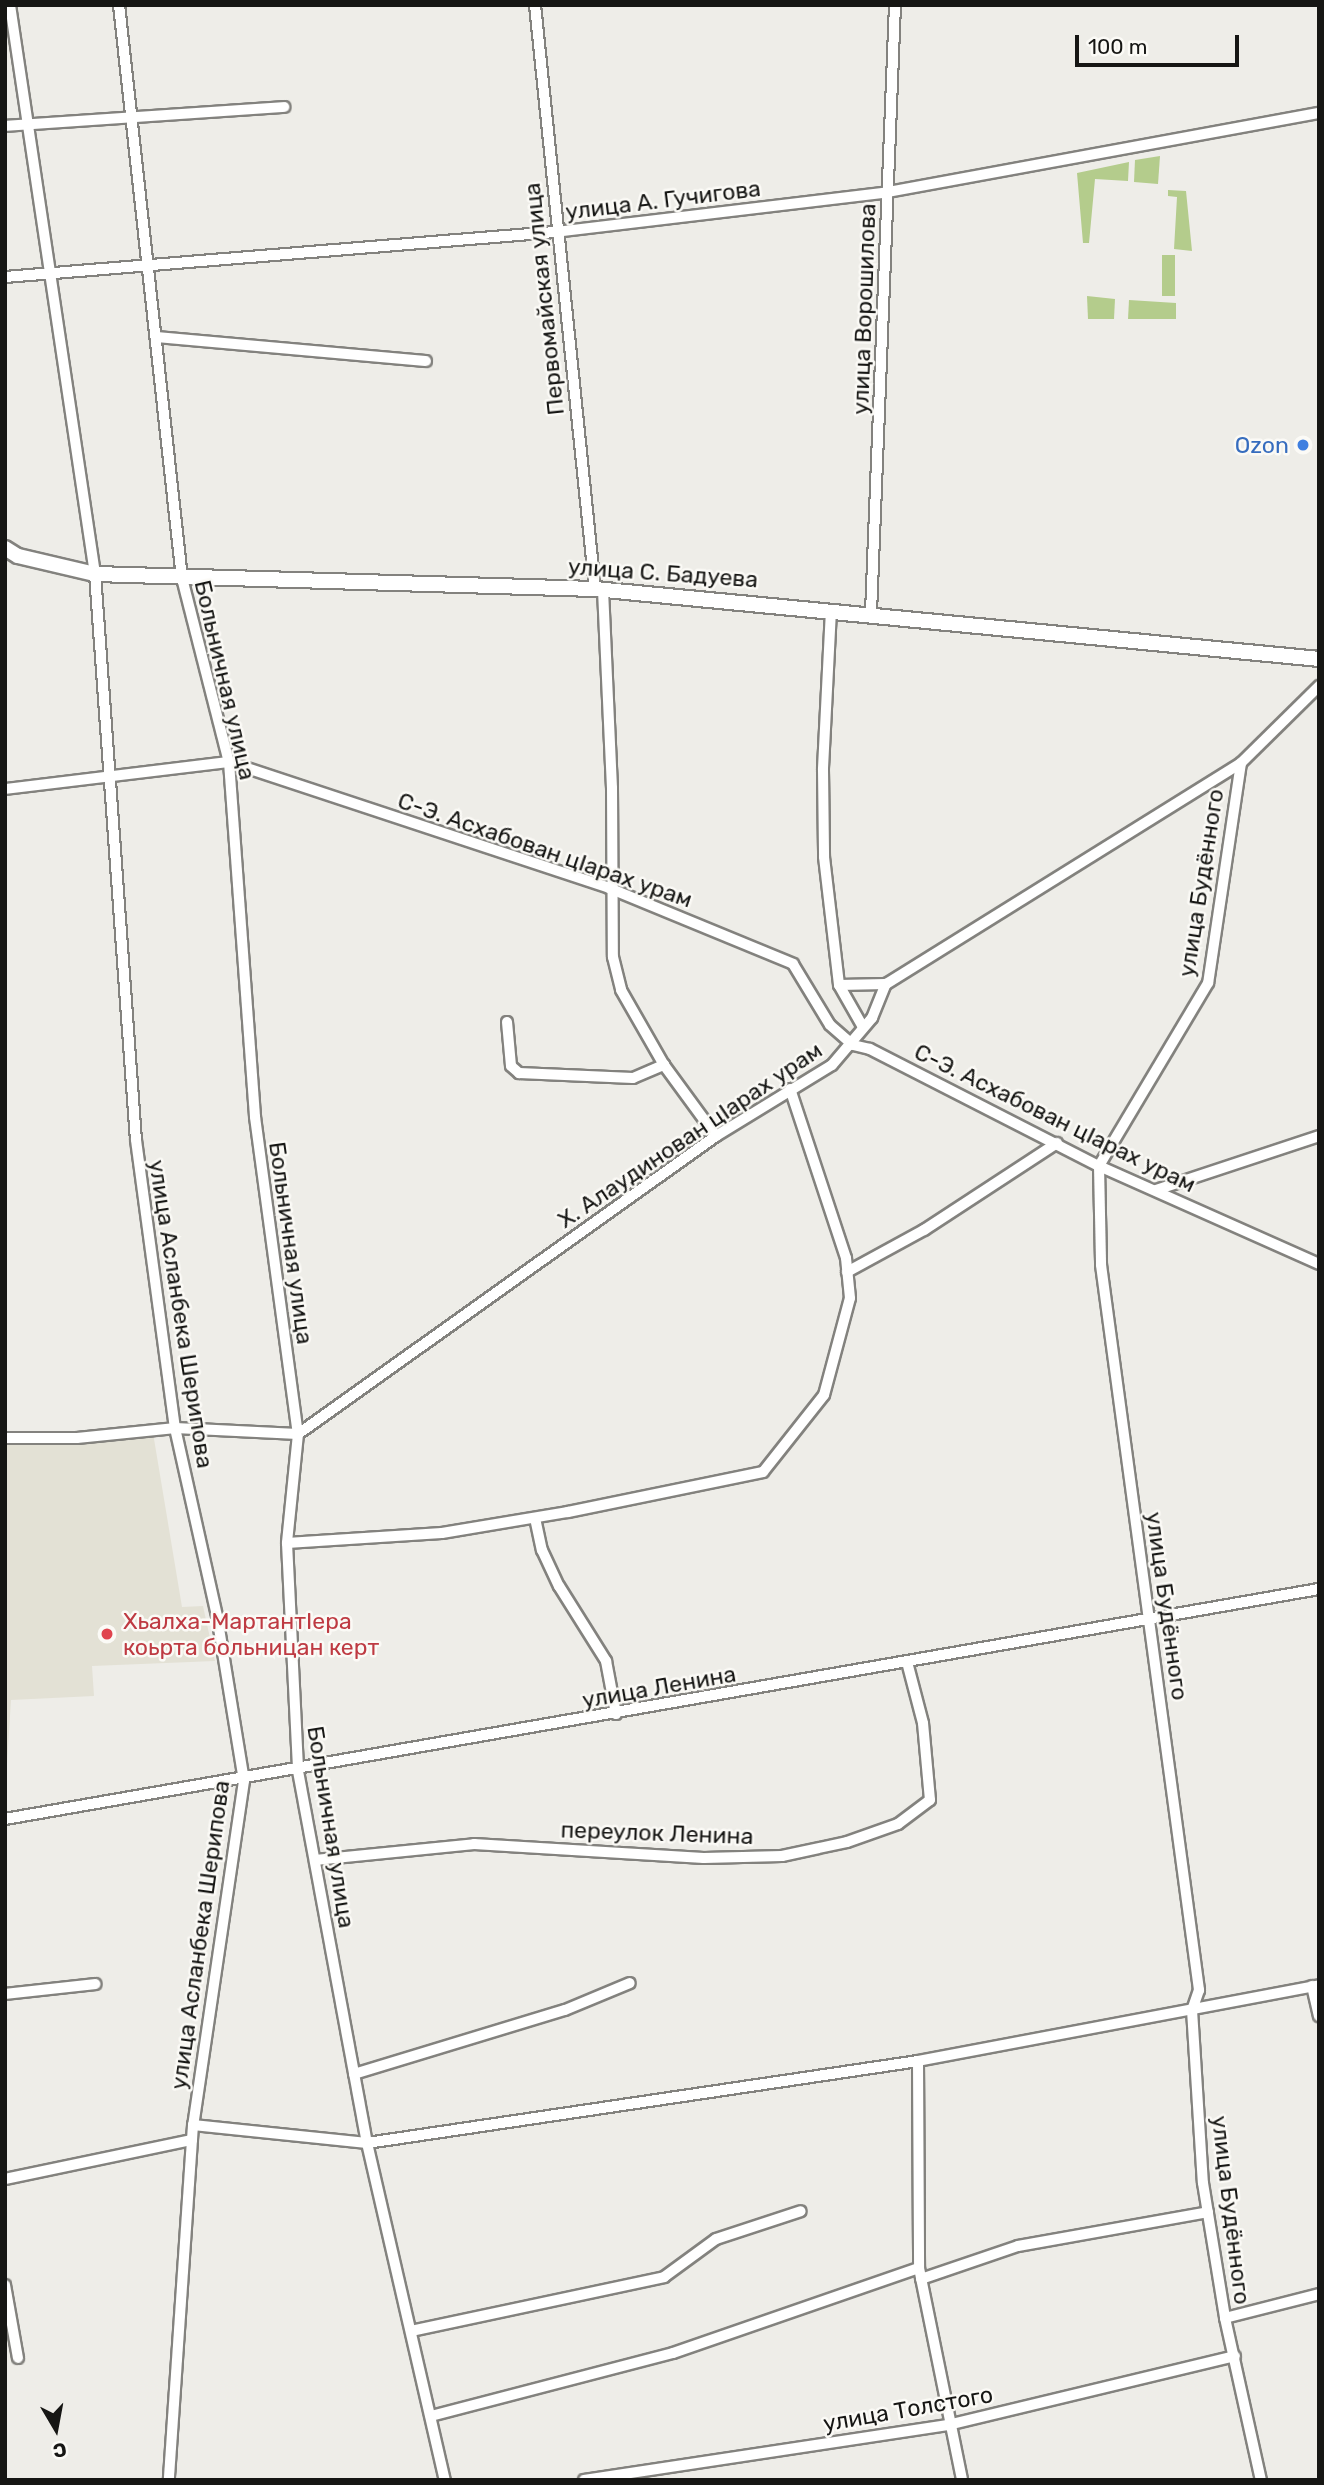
<!DOCTYPE html>
<meta charset="utf-8">
<style>
body{margin:0}
#map{position:relative;width:1324px;height:2485px;overflow:hidden;background:#eeede8;font-family:Rubik,sans-serif}
div>[style]{position:absolute}
.built>*{inset:0;background:#e3e1d5}
.green>*{inset:0;background:#b4cc8c;transform-origin:0 0}
.roads{filter:drop-shadow(2px 0 #83827e) drop-shadow(-2px 0 #83827e) drop-shadow(0 2px #83827e) drop-shadow(0 -2px #83827e)}
.street>*{height:10px;margin:-5px;padding:0 5px;transform-origin:5px;border-radius:5px;background:#fff}
.secondary>*{height:14px;margin:-7px;padding:0 7px;transform-origin:7px;border-radius:7px;background:#fff}
.dots>*{width:19px;height:19px;translate:-50% -50%;box-sizing:border-box;border:4px solid #fbfaf6;border-radius:50%}
span{translate:-50% -50%;white-space:nowrap;text-align:center;line-height:1.15;-webkit-text-stroke:5px #fbfaf6;paint-order:stroke}
.street-label{font-size:23px;color:#161614}
.shop-label{font-size:23px;color:#366cbe}
.right{translate:-100% -50%;text-align:right}
.health-label{font-size:23px;color:#be3a42}
.left{translate:0 -50%;text-align:left}
.frame{position:absolute;inset:0;border:7px solid #161614;pointer-events:none}
.north{position:absolute;left:21px;top:2394px;width:70px;height:70px;-webkit-text-stroke:5px #fbfaf6;paint-order:stroke;rotate:170deg;font-size:19px;font-weight:700;line-height:28px;text-align:center;color:#161614}
.north::after{content:'';display:block;margin:auto;width:24px;height:32px;background:#161614;clip-path:polygon(50% 0,100% 100%,50% 72%,0 100%)}
.scale{position:absolute;left:1075px;top:35px;width:164px;height:32px;box-sizing:border-box;border:4px solid #161614;border-top:0;padding-left:9px;font-size:21px;line-height:24px;white-space:nowrap;color:#161614;-webkit-text-stroke:5px #fbfaf6;paint-order:stroke}
</style>
<div id="map">
<div class="built">
<div style="clip-path:polygon(153px 1433px,182px 1607px,203px 1606px,215px 1661px,92px 1666px,94px 1696px,11px 1700px,5px 1796px,5px 1440px)"></div>
</div>
<div class="green">
<div style="clip-path:polygon(1160px 156px,1158px 184px,1134px 182px,1135px 160px)"></div>
<div style="clip-path:polygon(1129px 162px,1128px 181px,1095px 179px,1089px 243px,1083px 243px,1077px 173px)"></div>
<div style="clip-path:polygon(1168px 190px,1186px 191px,1192px 251px,1174px 249px,1177px 197px,1168px 196px)"></div>
<div style="left:1162px;top:255px;width:13px;height:41px"></div>
<div style="clip-path:polygon(1087px 296px,1115px 299px,1114px 319px,1088px 319px)"></div>
<div style="clip-path:polygon(1129px 300px,1176px 303px,1176px 319px,1128px 319px)"></div>
</div>
<div class="roads">
<div class="street">
<div style="left:10px;top:5px;width:575px;rotate:81.5deg"></div>
<div style="left:95px;top:574px;width:567px;rotate:85.86deg"></div>
<div style="left:136px;top:1140px;width:291px;rotate:82.3deg"></div>
<div style="left:175px;top:1428px;width:193px;rotate:77.4deg"></div>
<div style="left:217px;top:1616px;width:167px;rotate:80.7deg"></div>
<div style="left:244px;top:1781px;width:348px;rotate:98.4deg"></div>
<div style="left:193px;top:2125px;width:356px;rotate:93.9deg"></div>
<div style="left:119px;top:5px;width:576px;rotate:83.73deg"></div>
<div style="left:182px;top:578px;width:190px;rotate:75.7deg"></div>
<div style="left:229px;top:762px;width:356px;rotate:85.8deg"></div>
<div style="left:255px;top:1117px;width:320px;rotate:82.3deg"></div>
<div style="left:298px;top:1434px;width:110px;rotate:95.8deg"></div>
<div style="left:287px;top:1543px;width:228px;rotate:87.2deg"></div>
<div style="left:298px;top:1771px;width:378px;rotate:79.5deg"></div>
<div style="left:367px;top:2143px;width:346px;rotate:77deg"></div>
<div style="left:535px;top:5px;width:587px;rotate:84.13deg"></div>
<div style="left:5px;top:126px;width:280px;rotate:-3.9deg"></div>
<div style="left:5px;top:277px;width:552px;rotate:-4.68deg"></div>
<div style="left:555px;top:232px;width:335px;rotate:-6.8deg"></div>
<div style="left:888px;top:192px;width:438px;rotate:-10.4deg"></div>
<div style="left:156px;top:337px;width:271px;rotate:5.1deg"></div>
<div style="left:603px;top:590px;width:198px;rotate:87.4deg"></div>
<div style="left:612px;top:788px;width:169px;rotate:89.7deg"></div>
<div style="left:613px;top:957px;width:34px;rotate:76deg"></div>
<div style="left:621px;top:990px;width:86px;rotate:60.2deg"></div>
<div style="left:664px;top:1065px;width:88px;rotate:53.8deg"></div>
<div style="left:831px;top:610px;width:160px;rotate:92.9deg"></div>
<div style="left:823px;top:770px;width:87px;rotate:89.3deg"></div>
<div style="left:824px;top:857px;width:129px;rotate:83.3deg"></div>
<div style="left:839px;top:985px;width:48px;rotate:60.3deg"></div>
<div style="left:871px;top:613px;width:608px;rotate:-87.74deg"></div>
<div style="left:1241px;top:763px;width:222px;rotate:98.5deg"></div>
<div style="left:1208px;top:983px;width:213px;rotate:120.8deg"></div>
<div style="left:1099px;top:1166px;width:99px;rotate:88.8deg"></div>
<div style="left:1101px;top:1265px;width:732px;rotate:82.3deg"></div>
<div style="left:1199px;top:1990px;width:21px;rotate:109deg"></div>
<div style="left:1192px;top:2010px;width:173px;rotate:86.4deg"></div>
<div style="left:1203px;top:2183px;width:137px;rotate:80.7deg"></div>
<div style="left:1225px;top:2318px;width:166px;rotate:77.5deg"></div>
<div style="left:5px;top:789px;width:226px;rotate:-6.9deg"></div>
<div style="left:229px;top:762px;width:400px;rotate:18.3deg"></div>
<div style="left:609px;top:888px;width:199px;rotate:22.4deg"></div>
<div style="left:793px;top:964px;width:71px;rotate:58.8deg"></div>
<div style="left:830px;top:1025px;width:30px;rotate:41deg"></div>
<div style="left:853px;top:1045px;width:17px;rotate:13deg"></div>
<div style="left:870px;top:1049px;width:257px;rotate:27.1deg"></div>
<div style="left:1099px;top:1166px;width:241px;rotate:24deg"></div>
<div style="left:839px;top:985px;width:47px;rotate:-1.2deg"></div>
<div style="left:507px;top:1022px;width:44px;rotate:84.8deg"></div>
<div style="left:511px;top:1066px;width:11px;rotate:41deg"></div>
<div style="left:519px;top:1073px;width:114px;rotate:2.5deg"></div>
<div style="left:633px;top:1078px;width:34px;rotate:-23deg"></div>
<div style="left:1156px;top:1190px;width:172px;rotate:-18.3deg"></div>
<div style="left:847px;top:1272px;width:88px;rotate:-28.6deg"></div>
<div style="left:924px;top:1230px;width:159px;rotate:-33.2deg"></div>
<div style="left:5px;top:1438px;width:72px"></div>
<div style="left:77px;top:1438px;width:99px;rotate:-5.8deg"></div>
<div style="left:175px;top:1428px;width:123px;rotate:2.8deg"></div>
<div style="left:298px;top:1434px;width:513px;rotate:-35.49deg"></div>
<div style="left:716px;top:1136px;width:136px;rotate:-31.5deg"></div>
<div style="left:832px;top:1065px;width:62px;rotate:-49.6deg"></div>
<div style="left:872px;top:1018px;width:37px;rotate:-68deg"></div>
<div style="left:886px;top:984px;width:418px;rotate:-31.9deg"></div>
<div style="left:1241px;top:763px;width:110px;rotate:-44.6deg"></div>
<div style="left:535px;top:1518px;width:33px;rotate:78deg"></div>
<div style="left:542px;top:1550px;width:40px;rotate:65deg"></div>
<div style="left:559px;top:1586px;width:89px;rotate:57.9deg"></div>
<div style="left:606px;top:1661px;width:54px;rotate:79.3deg"></div>
<div style="left:287px;top:1543px;width:155px;rotate:-3.7deg"></div>
<div style="left:442px;top:1533px;width:128px;rotate:-9.5deg"></div>
<div style="left:568px;top:1512px;width:199px;rotate:-11.6deg"></div>
<div style="left:763px;top:1472px;width:98px;rotate:-51.6deg"></div>
<div style="left:824px;top:1395px;width:100px;rotate:-75deg"></div>
<div style="left:850px;top:1298px;width:40px;rotate:-95.7deg"></div>
<div style="left:846px;top:1258px;width:178px;rotate:-108.3deg"></div>
<div style="left:5px;top:1819px;width:1334px;rotate:-9.93deg"></div>
<div style="left:315px;top:1860px;width:160px;rotate:-5.7deg"></div>
<div style="left:474px;top:1844px;width:230px;rotate:3.5deg"></div>
<div style="left:704px;top:1858px;width:78px;rotate:-1.5deg"></div>
<div style="left:782px;top:1856px;width:66px;rotate:-12.2deg"></div>
<div style="left:847px;top:1842px;width:54px;rotate:-19.4deg"></div>
<div style="left:898px;top:1824px;width:40px;rotate:-37deg"></div>
<div style="left:930px;top:1800px;width:77px;rotate:-95.2deg"></div>
<div style="left:923px;top:1723px;width:63px;rotate:-104.7deg"></div>
<div style="left:1312px;top:1986px;width:31px;rotate:77deg"></div>
<div style="left:5px;top:1994px;width:91px;rotate:-6.3deg"></div>
<div style="left:918px;top:2061px;width:207px;rotate:89.7deg"></div>
<div style="left:919px;top:2268px;width:216px;rotate:78.5deg"></div>
<div style="left:354px;top:2074px;width:220px;rotate:-16.9deg"></div>
<div style="left:565px;top:2010px;width:70px;rotate:-22.6deg"></div>
<div style="left:193px;top:2125px;width:175px;rotate:5.9deg"></div>
<div style="left:367px;top:2143px;width:557px;rotate:-8.46deg"></div>
<div style="left:918px;top:2061px;width:408px;rotate:-10.7deg"></div>
<div style="left:5px;top:2179px;width:191px;rotate:-11.8deg"></div>
<div style="left:921px;top:2279px;width:102px;rotate:-18.8deg"></div>
<div style="left:1018px;top:2246px;width:193px;rotate:-10.1deg"></div>
<div style="left:5px;top:2285px;width:74px;rotate:79.9deg"></div>
<div style="left:1225px;top:2318px;width:97px;rotate:-14.3deg"></div>
<div style="left:411px;top:2331px;width:259px;rotate:-12deg"></div>
<div style="left:664px;top:2277px;width:64px;rotate:-36.2deg"></div>
<div style="left:716px;top:2239px;width:89px;rotate:-18.2deg"></div>
<div style="left:431px;top:2416px;width:250px;rotate:-14.6deg"></div>
<div style="left:673px;top:2353px;width:260px;rotate:-19.1deg"></div>
<div style="left:584px;top:2480px;width:368px;rotate:-8.6deg"></div>
<div style="left:948px;top:2425px;width:295px;rotate:-13.5deg"></div>
</div>
<div class="secondary">
<div style="left:5px;top:548px;width:15px;rotate:32deg"></div>
<div style="left:18px;top:556px;width:79px;rotate:13.2deg"></div>
<div style="left:95px;top:574px;width:500px;rotate:1.72deg"></div>
<div style="left:595px;top:589px;width:727px;rotate:5.52deg"></div>
</div>
</div>
<div class="dots">
<div style="left:1303px;top:445px;background:#3f7fe0"></div>
<div style="left:107px;top:1634px;background:#e0444e"></div>
</div>
<div class="street-label">
<span style="left:663px;top:200px;rotate:-7deg">улица А. Гучигова</span>
<span style="left:544px;top:299px;rotate:-96deg">Первомайская улица</span>
<span style="left:864px;top:309px;rotate:-88deg">улица Ворошилова</span>
<span style="left:663px;top:573px;rotate:4deg">улица С. Бадуева</span>
<span style="left:225px;top:680px;rotate:77deg">Больничная улица</span>
<span style="left:545px;top:850px;rotate:19deg">С-Э. Асхабован цIарах урам</span>
<span style="left:1201px;top:883px;rotate:-81deg">улица Будённого</span>
<span style="left:1055px;top:1118px;rotate:26deg">С-Э. Асхабован цIарах урам</span>
<span style="left:690px;top:1135px;rotate:-34deg">Х. Алаудинован цIарах урам</span>
<span style="left:291px;top:1243px;rotate:82deg">Больничная улица</span>
<span style="left:181px;top:1314px;rotate:81deg">улица Асланбека Шерипова</span>
<span style="left:1167px;top:1606px;rotate:82deg">улица Будённого</span>
<span style="left:659px;top:1687px;rotate:-10deg">улица Ленина</span>
<span style="left:331px;top:1827px;rotate:81deg">Больничная улица</span>
<span style="left:657px;top:1833px;rotate:2deg">переулок Ленина</span>
<span style="left:200px;top:1935px;rotate:-82deg">улица Асланбека Шерипова</span>
<span style="left:1231px;top:2210px;rotate:83deg">улица Будённого</span>
<span style="left:908px;top:2409px;rotate:-10deg">улица Толстого</span>
</div>
<div class="shop-label">
<span class="right" style="left:1289px;top:445px">Ozon</span>
</div>
<div class="health-label">
<span class="left" style="left:123px;top:1634px">Хьалха-МартантIера<br>коьрта больницан керт</span>
</div>
<div class="frame"></div>
<div class="north">С</div>
<div class="scale">100 m</div>
</div>
